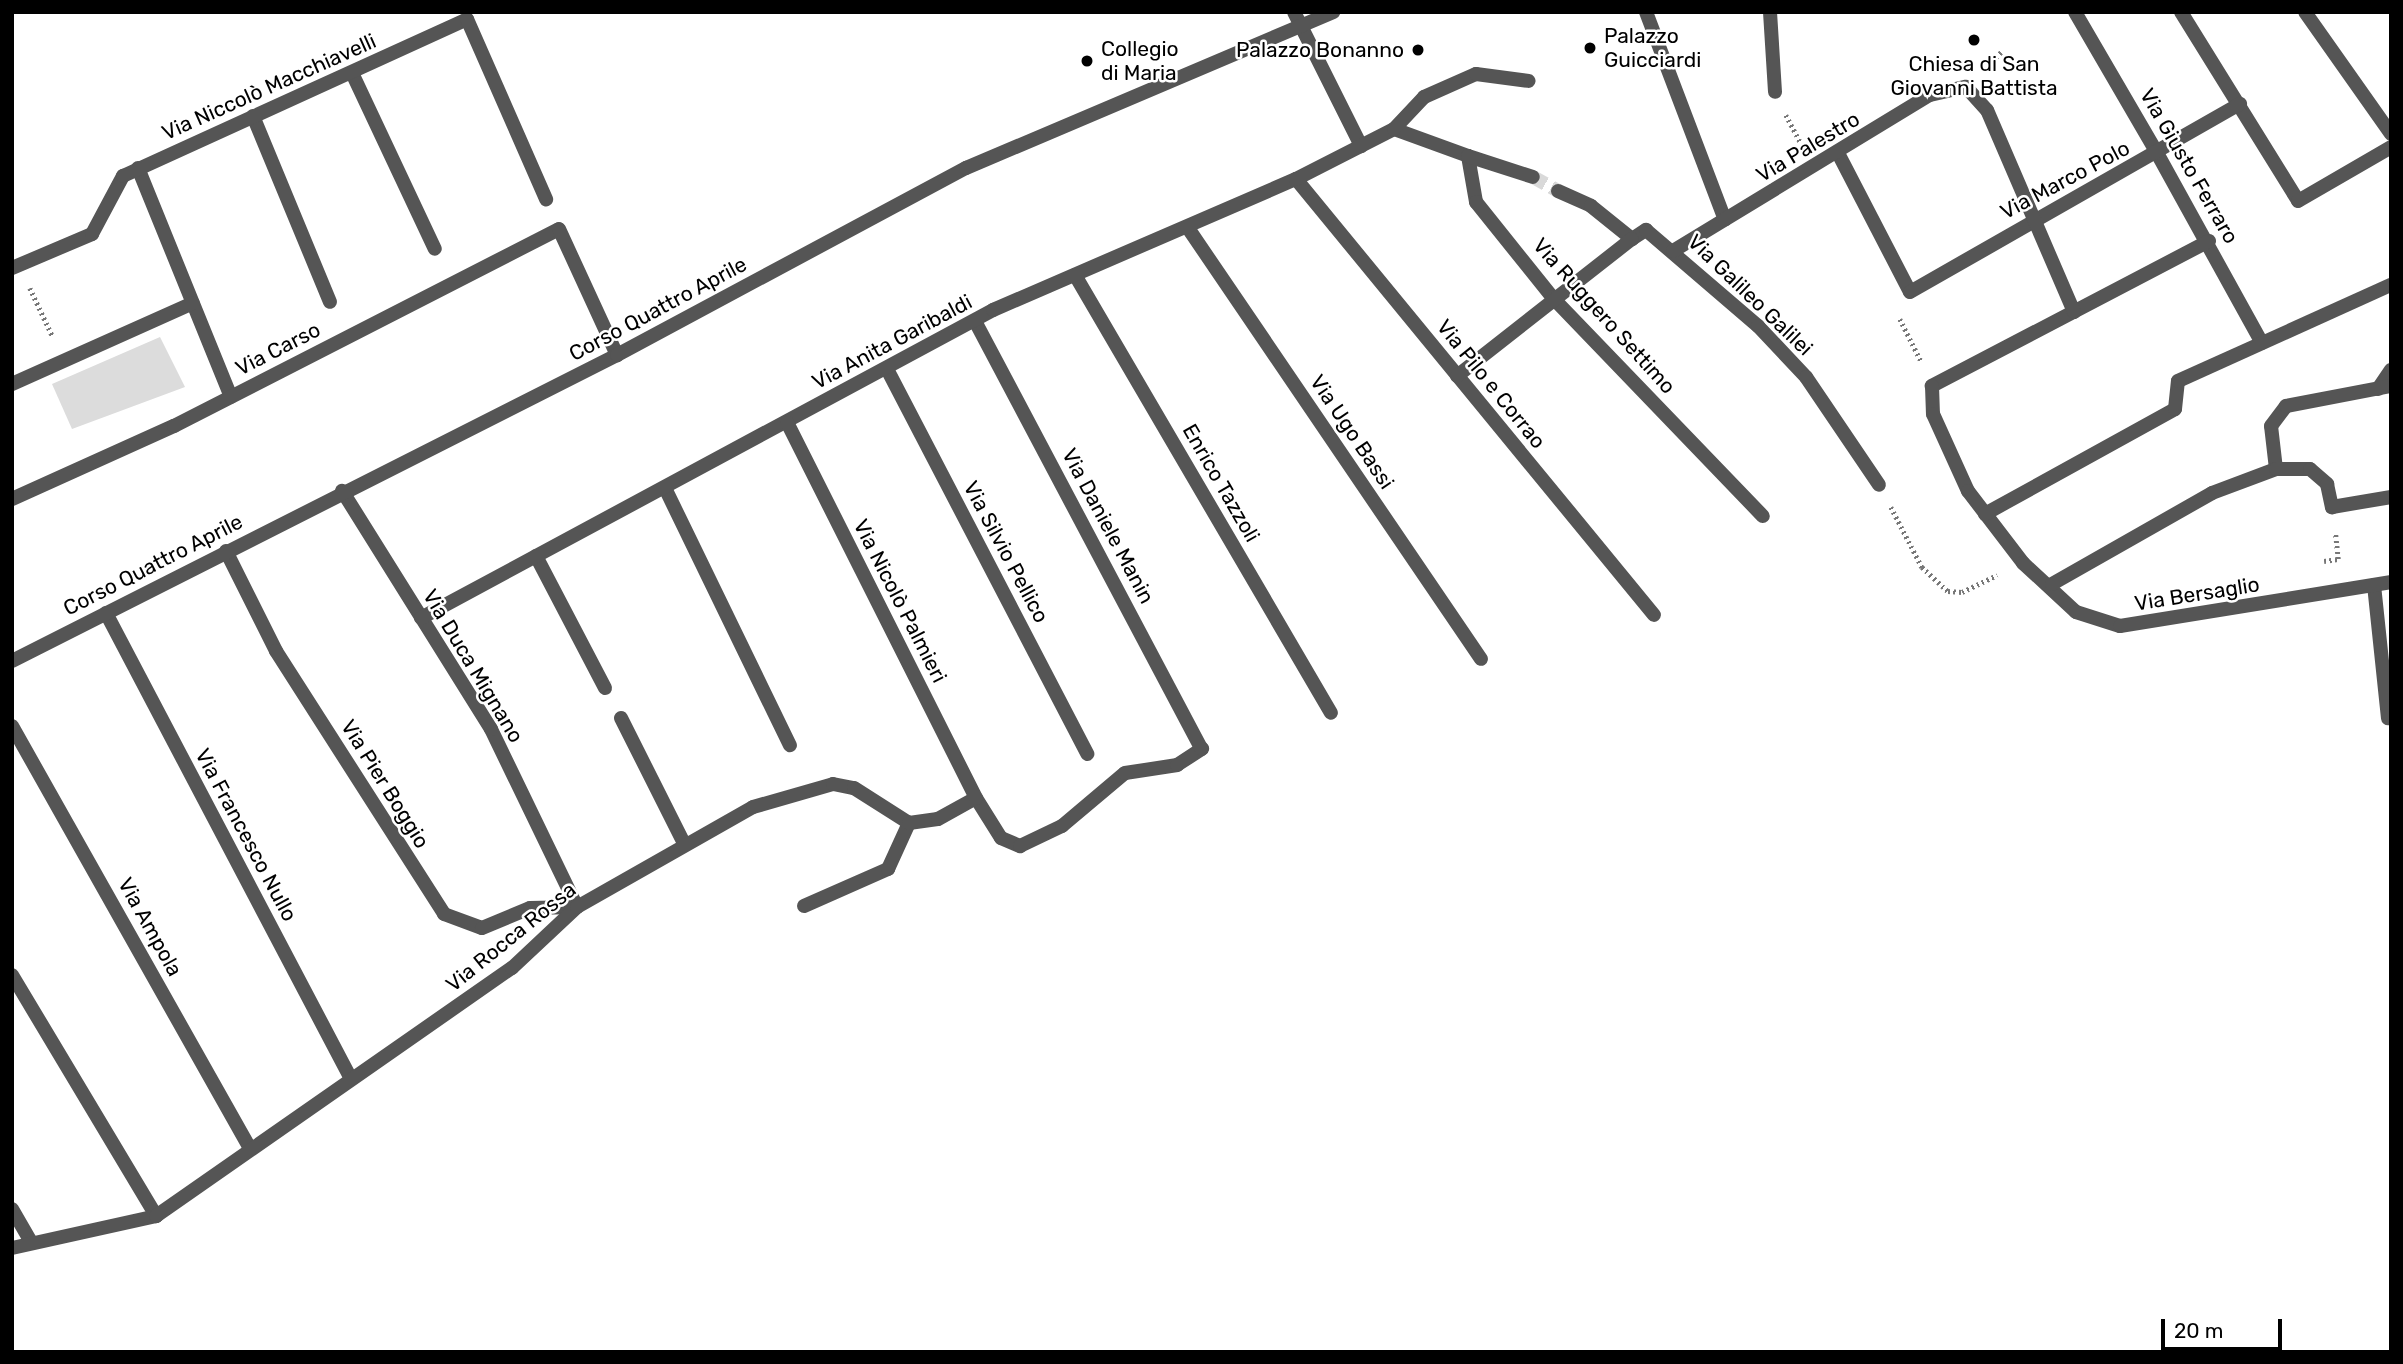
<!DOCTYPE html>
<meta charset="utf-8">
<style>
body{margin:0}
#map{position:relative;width:2403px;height:1364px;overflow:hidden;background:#fff;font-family:Rubik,sans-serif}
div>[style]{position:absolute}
.green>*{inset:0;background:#dcdcdc}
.minor-tunnel>*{height:14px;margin-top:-7px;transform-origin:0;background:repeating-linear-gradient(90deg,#d9d9d9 0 14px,transparent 0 21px)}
.path>*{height:4.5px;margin-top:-2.25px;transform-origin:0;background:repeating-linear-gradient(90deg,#777 0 2px,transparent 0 5.5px)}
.service>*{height:14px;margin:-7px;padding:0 7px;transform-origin:7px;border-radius:7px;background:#555}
.pedestrian>*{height:14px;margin:-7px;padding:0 7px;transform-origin:7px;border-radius:7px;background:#555}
.minor>*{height:14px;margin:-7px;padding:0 7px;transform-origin:7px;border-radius:7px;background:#555}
.tertiary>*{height:14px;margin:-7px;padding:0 7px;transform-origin:7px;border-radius:7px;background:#555}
.dots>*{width:19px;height:19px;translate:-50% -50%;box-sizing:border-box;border:4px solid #fff;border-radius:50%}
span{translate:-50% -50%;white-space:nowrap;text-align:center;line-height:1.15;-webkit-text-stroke:5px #fff;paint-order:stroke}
.poi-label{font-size:21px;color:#000}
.left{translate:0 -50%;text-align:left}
.right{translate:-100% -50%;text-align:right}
.street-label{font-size:21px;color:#000}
.frame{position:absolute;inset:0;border:14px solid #000;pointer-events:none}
.scale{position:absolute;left:2161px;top:1319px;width:121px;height:32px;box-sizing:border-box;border:4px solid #000;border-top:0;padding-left:9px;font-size:21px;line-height:24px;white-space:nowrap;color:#000;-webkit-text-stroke:5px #fff;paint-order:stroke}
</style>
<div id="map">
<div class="green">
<div style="clip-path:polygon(160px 337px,185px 387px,72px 429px,52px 384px)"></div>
</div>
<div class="minor-tunnel">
<div style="left:1533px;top:177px;width:29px;rotate:29deg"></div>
</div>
<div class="path">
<div style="left:1984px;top:69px;width:24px;rotate:-45deg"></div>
<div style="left:1786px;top:115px;width:30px;rotate:62deg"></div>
<div style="left:30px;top:288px;width:54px;rotate:64.9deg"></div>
<div style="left:1900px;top:319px;width:47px;rotate:63.4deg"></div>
<div style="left:1891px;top:507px;width:68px;rotate:62.7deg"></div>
<div style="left:1922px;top:567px;width:35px;rotate:43deg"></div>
<div style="left:1948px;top:591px;width:14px;rotate:4deg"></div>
<div style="left:1962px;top:592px;width:39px;rotate:-26deg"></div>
<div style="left:2324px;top:561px;width:14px;rotate:-8deg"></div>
<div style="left:2338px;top:559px;width:27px;rotate:-96deg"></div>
</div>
<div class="service">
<div style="left:2374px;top:585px;width:134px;rotate:84deg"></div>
<div style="left:976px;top:798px;width:47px;rotate:58deg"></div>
<div style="left:1001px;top:838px;width:21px;rotate:23deg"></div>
<div style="left:1020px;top:846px;width:47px;rotate:-25.5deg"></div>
<div style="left:1062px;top:826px;width:82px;rotate:-40.1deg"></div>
<div style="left:1125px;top:773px;width:53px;rotate:-8.7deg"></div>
<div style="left:1177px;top:765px;width:30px;rotate:-33deg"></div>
<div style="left:804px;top:906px;width:92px;rotate:-23.8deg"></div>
<div style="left:888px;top:869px;width:51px;rotate:-65.5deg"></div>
</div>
<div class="pedestrian">
<div style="left:2075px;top:12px;width:163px;rotate:59.8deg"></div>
</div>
<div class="minor">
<div style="left:1294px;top:12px;width:150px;rotate:63.4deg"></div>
<div style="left:1646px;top:12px;width:222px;rotate:69.2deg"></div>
<div style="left:1770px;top:12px;width:80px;rotate:86.4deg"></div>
<div style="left:2181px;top:12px;width:222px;rotate:58.2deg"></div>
<div style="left:2298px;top:201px;width:108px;rotate:-30.1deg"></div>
<div style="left:2305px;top:12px;width:149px;rotate:54.8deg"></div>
<div style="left:353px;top:75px;width:192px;rotate:64.8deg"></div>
<div style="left:253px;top:116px;width:201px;rotate:67.5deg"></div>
<div style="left:1394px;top:129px;width:79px;rotate:20deg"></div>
<div style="left:1468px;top:156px;width:47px;rotate:80.1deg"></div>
<div style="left:1476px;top:202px;width:122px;rotate:51.3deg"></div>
<div style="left:1552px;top:297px;width:304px;rotate:46.1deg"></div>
<div style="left:2157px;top:153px;width:217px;rotate:61.1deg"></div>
<div style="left:1839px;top:155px;width:154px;rotate:62.6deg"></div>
<div style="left:1910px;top:292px;width:380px;rotate:-29.7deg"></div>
<div style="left:1468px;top:156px;width:68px;rotate:17.9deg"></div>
<div style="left:138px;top:168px;width:247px;rotate:67.9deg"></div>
<div style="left:1296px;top:179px;width:564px;rotate:50.61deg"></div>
<div style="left:1558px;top:191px;width:36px;rotate:24deg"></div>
<div style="left:1591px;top:206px;width:53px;rotate:38.8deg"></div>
<div style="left:1632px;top:239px;width:17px;rotate:-33deg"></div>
<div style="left:1646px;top:230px;width:148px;rotate:40.6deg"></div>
<div style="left:1758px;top:326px;width:70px;rotate:46.7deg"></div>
<div style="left:1806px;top:377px;width:130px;rotate:55.9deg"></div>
<div style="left:1188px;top:228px;width:521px;rotate:55.79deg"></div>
<div style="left:2209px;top:241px;width:313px;rotate:152.4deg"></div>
<div style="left:1932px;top:386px;width:28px;rotate:88deg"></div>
<div style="left:1933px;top:414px;width:85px;rotate:65.6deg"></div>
<div style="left:1968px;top:491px;width:91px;rotate:52.6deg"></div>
<div style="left:2023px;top:563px;width:72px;rotate:42.8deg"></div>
<div style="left:2076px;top:612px;width:46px;rotate:17.7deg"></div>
<div style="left:2120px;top:626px;width:275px;rotate:-9.2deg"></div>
<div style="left:1673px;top:251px;width:301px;rotate:-31.3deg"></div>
<div style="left:1930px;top:95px;width:37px;rotate:-13deg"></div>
<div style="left:1966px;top:87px;width:31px;rotate:48deg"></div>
<div style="left:1987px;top:110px;width:220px;rotate:66.7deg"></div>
<div style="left:12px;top:268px;width:87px;rotate:-23deg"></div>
<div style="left:92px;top:234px;width:66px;rotate:-61.9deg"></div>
<div style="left:123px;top:176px;width:378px;rotate:-24.5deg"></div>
<div style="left:467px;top:19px;width:197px;rotate:66.3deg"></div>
<div style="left:1075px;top:275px;width:507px;rotate:59.69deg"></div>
<div style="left:976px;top:323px;width:482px;rotate:62.1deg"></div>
<div style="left:887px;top:369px;width:434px;rotate:62.5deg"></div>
<div style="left:1457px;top:376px;width:222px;rotate:-38.1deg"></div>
<div style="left:12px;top:384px;width:198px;rotate:-24.1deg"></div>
<div style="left:2378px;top:389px;width:23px;rotate:-56deg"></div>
<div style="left:2276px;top:469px;width:43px;rotate:-96.6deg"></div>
<div style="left:2271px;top:426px;width:25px;rotate:-53deg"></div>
<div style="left:2286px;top:406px;width:107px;rotate:-10.8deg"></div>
<div style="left:665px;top:488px;width:286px;rotate:64.1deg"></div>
<div style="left:12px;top:499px;width:178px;rotate:-24.3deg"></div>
<div style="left:174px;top:426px;width:432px;rotate:-27.1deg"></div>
<div style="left:559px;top:229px;width:139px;rotate:65.3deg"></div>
<div style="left:1985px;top:514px;width:217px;rotate:-28.9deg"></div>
<div style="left:2175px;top:409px;width:28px;rotate:-84deg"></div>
<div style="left:2178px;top:381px;width:234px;rotate:-24.3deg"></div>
<div style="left:226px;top:551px;width:112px;rotate:63.4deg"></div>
<div style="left:276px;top:651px;width:312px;rotate:57.4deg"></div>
<div style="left:444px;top:914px;width:40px;rotate:20.2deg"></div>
<div style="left:482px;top:928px;width:52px;rotate:-22.6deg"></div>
<div style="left:530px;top:908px;width:47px;rotate:-1.2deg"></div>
<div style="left:577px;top:907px;width:198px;rotate:-115.8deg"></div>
<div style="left:491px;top:729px;width:281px;rotate:-122deg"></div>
<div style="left:536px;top:556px;width:149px;rotate:62.4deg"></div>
<div style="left:2052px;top:584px;width:184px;rotate:-29.6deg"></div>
<div style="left:2212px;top:493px;width:68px;rotate:-20.6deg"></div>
<div style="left:2276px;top:469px;width:34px"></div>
<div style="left:2310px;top:469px;width:23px;rotate:41deg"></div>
<div style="left:2327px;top:484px;width:24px;rotate:78deg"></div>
<div style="left:2332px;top:507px;width:60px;rotate:-9.6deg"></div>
<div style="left:106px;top:613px;width:524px;rotate:62.26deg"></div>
<div style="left:421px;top:618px;width:650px;rotate:-28.3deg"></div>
<div style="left:993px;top:310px;width:330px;rotate:-23.4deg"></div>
<div style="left:1296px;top:179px;width:110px;rotate:-27deg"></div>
<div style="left:1394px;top:129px;width:44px;rotate:-46.8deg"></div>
<div style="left:1424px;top:97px;width:57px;rotate:-23.9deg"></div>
<div style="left:1476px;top:74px;width:53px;rotate:7.5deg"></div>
<div style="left:621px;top:718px;width:140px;rotate:63.3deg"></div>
<div style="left:12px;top:726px;width:485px;rotate:60.6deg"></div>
<div style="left:12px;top:975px;width:281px;rotate:59.1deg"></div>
<div style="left:12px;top:1209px;width:39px;rotate:60deg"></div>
<div style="left:12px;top:1248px;width:148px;rotate:-12.5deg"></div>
<div style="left:156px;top:1216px;width:434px;rotate:-34.9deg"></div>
<div style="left:512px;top:968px;width:89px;rotate:-43.2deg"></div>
<div style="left:577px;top:907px;width:202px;rotate:-29.6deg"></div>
<div style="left:753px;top:807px;width:83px;rotate:-16deg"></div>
<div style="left:833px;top:784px;width:21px;rotate:11deg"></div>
<div style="left:854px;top:788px;width:65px;rotate:32.5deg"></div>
<div style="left:909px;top:823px;width:29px;rotate:-8deg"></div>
<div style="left:938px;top:819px;width:43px;rotate:-28.9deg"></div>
<div style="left:976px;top:798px;width:420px;rotate:-116.7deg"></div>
</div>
<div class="tertiary">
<div style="left:12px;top:661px;width:678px;rotate:-26.83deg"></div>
<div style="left:617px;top:355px;width:396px;rotate:-28.2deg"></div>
<div style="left:966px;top:168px;width:399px;rotate:-23deg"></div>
</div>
<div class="dots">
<div style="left:1974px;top:40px;background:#000"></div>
<div style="left:1590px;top:48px;background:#000"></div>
<div style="left:1418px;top:50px;background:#000"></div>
<div style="left:1087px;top:61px;background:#000"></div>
</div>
<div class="poi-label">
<span class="left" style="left:1604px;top:48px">Palazzo<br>Guicciardi</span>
<span class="left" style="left:1101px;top:61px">Collegio<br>di Maria</span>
<span class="right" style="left:1404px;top:50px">Palazzo Bonanno</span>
<span style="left:1974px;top:76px">Chiesa di San<br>Giovanni Battista</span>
</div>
<div class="street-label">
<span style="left:269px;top:87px;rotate:-24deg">Via Niccolò Macchiavelli</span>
<span style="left:1808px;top:147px;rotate:-31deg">Via Palestro</span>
<span style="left:2189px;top:166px;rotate:60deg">Via Giusto Ferraro</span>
<span style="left:2065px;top:180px;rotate:-28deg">Via Marco Polo</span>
<span style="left:1750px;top:295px;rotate:44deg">Via Galileo Galilei</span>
<span style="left:658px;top:309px;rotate:-28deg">Corso Quattro Aprile</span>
<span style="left:1604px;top:316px;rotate:48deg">Via Ruggero Settimo</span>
<span style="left:892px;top:342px;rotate:-28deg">Via Anita Garibaldi</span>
<span style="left:278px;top:349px;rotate:-27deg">Via Carso</span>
<span style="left:1491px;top:384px;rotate:51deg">Via Pilo e Corrao</span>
<span style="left:1352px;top:432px;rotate:56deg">Via Ugo Bassi</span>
<span style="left:1221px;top:483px;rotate:60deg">Enrico Tazzoli</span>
<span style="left:1108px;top:526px;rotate:62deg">Via Daniele Manin</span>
<span style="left:1006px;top:552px;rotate:62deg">Via Silvio Pellico</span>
<span style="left:153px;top:565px;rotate:-27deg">Corso Quattro Aprile</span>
<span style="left:2197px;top:594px;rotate:-9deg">Via Bersaglio</span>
<span style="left:900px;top:601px;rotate:63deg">Via Nicolò Palmieri</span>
<span style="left:473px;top:666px;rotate:59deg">Via Duca Mignano</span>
<span style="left:385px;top:784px;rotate:58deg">Via Pier Boggio</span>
<span style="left:246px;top:835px;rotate:62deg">Via Francesco Nullo</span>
<span style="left:150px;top:927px;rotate:61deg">Via Ampola</span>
<span style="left:511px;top:937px;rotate:-39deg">Via Rocca Rossa</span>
</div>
<div class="frame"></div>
<div class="scale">20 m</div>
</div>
